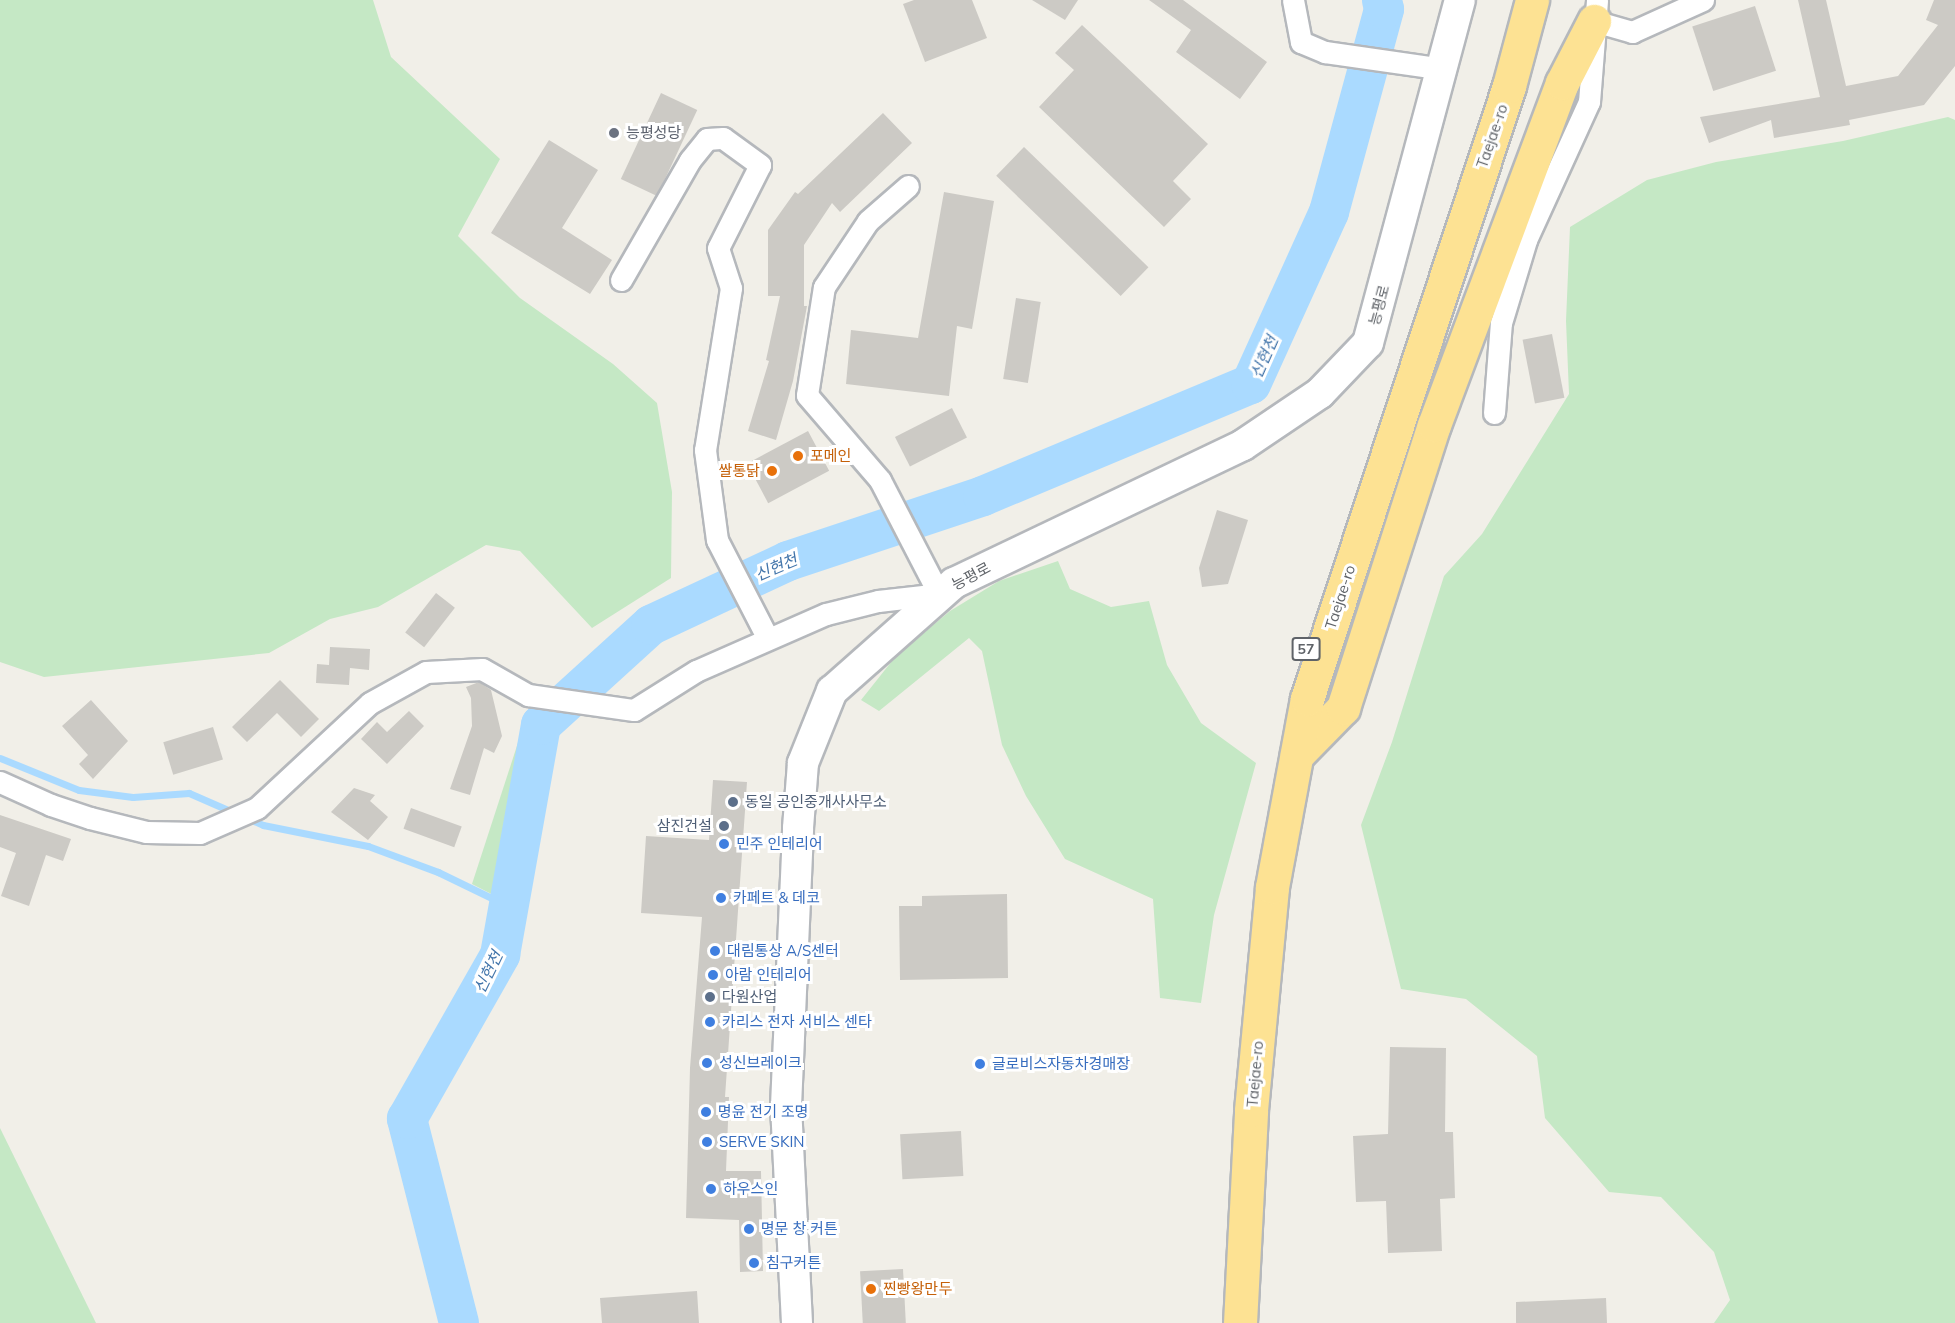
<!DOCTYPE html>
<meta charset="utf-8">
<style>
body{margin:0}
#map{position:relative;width:1955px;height:1323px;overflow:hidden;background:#f1efe8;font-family:Mulish,"Noto Sans KR",sans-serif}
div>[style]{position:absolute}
.green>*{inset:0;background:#c5e8c5}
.stream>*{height:7px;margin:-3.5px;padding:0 3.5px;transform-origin:3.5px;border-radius:3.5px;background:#aadaff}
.river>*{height:40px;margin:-20px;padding:0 20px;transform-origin:20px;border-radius:20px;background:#aadaff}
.building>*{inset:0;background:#cccac5;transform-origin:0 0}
.roads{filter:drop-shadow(2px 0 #b5b8bc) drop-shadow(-2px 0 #b5b8bc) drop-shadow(0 2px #b5b8bc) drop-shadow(0 -2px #b5b8bc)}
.street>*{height:21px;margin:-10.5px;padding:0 10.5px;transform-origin:10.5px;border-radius:10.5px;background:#fff}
.secondary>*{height:30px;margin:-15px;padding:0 15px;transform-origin:15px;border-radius:15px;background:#fff}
.highway>*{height:33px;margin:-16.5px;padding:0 16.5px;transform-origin:16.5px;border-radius:16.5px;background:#fde293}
.dots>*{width:16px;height:16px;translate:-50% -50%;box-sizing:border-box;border:3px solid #fff;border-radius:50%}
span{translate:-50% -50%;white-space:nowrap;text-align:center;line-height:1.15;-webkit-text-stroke:6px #fff;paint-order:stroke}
.shield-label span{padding:2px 4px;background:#fff;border:2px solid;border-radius:4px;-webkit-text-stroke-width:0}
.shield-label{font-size:14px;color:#5f6368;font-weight:700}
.worship-label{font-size:15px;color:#5b616d}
.left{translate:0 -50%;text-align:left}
.street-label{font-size:15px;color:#5f6368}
.food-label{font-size:15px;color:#c56008}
.right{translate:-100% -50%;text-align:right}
.service-label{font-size:15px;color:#4e5e75}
.shop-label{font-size:15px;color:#366cbe}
.water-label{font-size:16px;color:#4174aa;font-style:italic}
</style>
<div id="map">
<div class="green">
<div style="clip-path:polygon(0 0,373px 0,391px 57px,500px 159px,458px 236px,520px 298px,613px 364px,657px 403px,672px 492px,671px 578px,592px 628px,520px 551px,486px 545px,378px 607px,330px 619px,269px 653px,44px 677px,0 662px)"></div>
<div style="clip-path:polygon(1948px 117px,1955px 120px,1955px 1323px,1714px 1323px,1730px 1300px,1714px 1252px,1661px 1197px,1609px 1192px,1545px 1118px,1537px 1056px,1466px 999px,1401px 989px,1361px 825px,1392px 742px,1444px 576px,1482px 534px,1569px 394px,1566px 321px,1570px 227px,1647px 180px,1716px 162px,1843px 141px)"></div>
<div style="clip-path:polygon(1058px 561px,1070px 589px,1111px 607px,1149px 601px,1167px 665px,1201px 723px,1256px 763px,1214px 915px,1201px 1003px,1160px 998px,1153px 899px,1065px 859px,1026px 796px,1002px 745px,982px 651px,969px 638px,879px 711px,861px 700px,896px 656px,950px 611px,999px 581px)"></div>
<div style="clip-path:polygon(528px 712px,542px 714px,505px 901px,472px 884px)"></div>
<div style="clip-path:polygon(0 1128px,96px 1323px,0 1323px)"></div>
</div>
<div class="stream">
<div style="left:0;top:758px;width:85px;rotate:22.1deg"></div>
<div style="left:79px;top:790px;width:54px;rotate:7.4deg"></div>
<div style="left:133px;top:797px;width:56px;rotate:-4.1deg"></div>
<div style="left:189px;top:793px;width:50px;rotate:23.5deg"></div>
<div style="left:245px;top:817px;width:20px;rotate:24deg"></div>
<div style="left:263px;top:825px;width:107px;rotate:11.3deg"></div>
<div style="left:368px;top:846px;width:75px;rotate:20.4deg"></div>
<div style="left:438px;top:872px;width:78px;rotate:25.9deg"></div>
</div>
<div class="river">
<div style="left:459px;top:1323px;width:211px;rotate:-104.3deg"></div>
<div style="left:407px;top:1119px;width:189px;rotate:-60.4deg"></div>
<div style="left:500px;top:955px;width:234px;rotate:-79.9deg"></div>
<div style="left:541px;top:725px;width:149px;rotate:-42.3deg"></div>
<div style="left:651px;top:625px;width:151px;rotate:-25deg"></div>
<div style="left:788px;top:561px;width:206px;rotate:-18.4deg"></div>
<div style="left:983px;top:496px;width:290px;rotate:-22.7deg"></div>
<div style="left:1251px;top:384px;width:189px;rotate:-65.6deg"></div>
<div style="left:1329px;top:212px;width:210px;rotate:-74.8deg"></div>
<div style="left:1384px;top:9px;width:9px;rotate:-103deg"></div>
</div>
<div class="building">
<div style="clip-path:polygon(914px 0,972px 0,987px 38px,925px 62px,903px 4px)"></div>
<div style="clip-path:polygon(1032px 0,1078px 0,1065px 20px)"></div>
<div style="clip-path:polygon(1149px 0,1183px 0,1267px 62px,1240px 99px,1176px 52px,1191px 30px)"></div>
<div style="clip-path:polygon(1798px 0,1826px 0,1846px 86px,1898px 76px,1938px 25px,1926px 20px,1934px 0,1955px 0,1955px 66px,1924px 105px,1849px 120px,1850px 125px,1774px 138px,1771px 120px,1709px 143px,1700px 117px,1820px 97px)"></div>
<div style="left:1755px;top:6px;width:68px;height:66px;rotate:72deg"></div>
<div style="clip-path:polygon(1082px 25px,1208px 144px,1173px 181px,1191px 199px,1164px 227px,1039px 107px,1074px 70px,1055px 53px)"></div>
<div style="left:661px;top:93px;width:40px;height:95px;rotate:25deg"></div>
<div style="clip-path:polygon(883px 113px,912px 143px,840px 212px,832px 203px,804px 245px,804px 306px,807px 306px,793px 381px,776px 440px,748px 431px,769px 361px,766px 360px,780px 296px,768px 296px,768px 230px,795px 192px,798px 194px)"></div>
<div style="clip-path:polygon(549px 140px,598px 170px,562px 228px,612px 260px,590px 294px,491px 233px)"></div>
<div style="left:1024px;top:147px;width:173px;height:40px;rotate:44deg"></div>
<div style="clip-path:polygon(944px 192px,994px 201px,972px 329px,957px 326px,949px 396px,846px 384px,851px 330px,918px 338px)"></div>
<div style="left:1016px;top:298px;width:25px;height:82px;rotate:9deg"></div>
<div style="left:1552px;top:334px;width:65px;height:30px;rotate:79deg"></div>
<div style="left:952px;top:408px;width:33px;height:64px;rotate:63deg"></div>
<div style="left:808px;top:431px;width:45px;height:69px;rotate:62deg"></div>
<div style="clip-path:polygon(1217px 510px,1248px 520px,1228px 584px,1202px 587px,1199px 568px)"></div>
<div style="left:436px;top:593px;width:24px;height:50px;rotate:38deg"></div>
<div style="clip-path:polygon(330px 647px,370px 649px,369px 670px,350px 668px,349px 685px,316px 683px,317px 664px,329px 665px)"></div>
<div style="clip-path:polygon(280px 680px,319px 719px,301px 737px,277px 713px,247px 742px,232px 727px)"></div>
<div style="clip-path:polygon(479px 682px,491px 690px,502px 736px,494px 753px,484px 748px,470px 795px,450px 789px,472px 726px,471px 698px,466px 687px)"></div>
<div style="clip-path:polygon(91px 700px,128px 741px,93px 779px,79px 764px,88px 755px,62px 726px)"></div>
<div style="clip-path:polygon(409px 711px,424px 726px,387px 764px,361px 739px,377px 722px,387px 732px)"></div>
<div style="left:213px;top:727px;width:34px;height:52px;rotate:73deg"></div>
<div style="clip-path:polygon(713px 780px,747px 782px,725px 1097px,729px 1097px,726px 1171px,761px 1171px,763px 1271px,740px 1272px,739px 1220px,686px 1218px,690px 1068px,702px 917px,641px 913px,646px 836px,709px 840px)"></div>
<div style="clip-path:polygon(354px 788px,375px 795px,370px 801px,388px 817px,368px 840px,331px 812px)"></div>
<div style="left:411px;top:808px;width:54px;height:22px;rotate:20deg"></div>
<div style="clip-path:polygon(0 815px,71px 839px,63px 861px,46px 855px,29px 906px,1px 896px,16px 853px,0 847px)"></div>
<div style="clip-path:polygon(1007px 894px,1008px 978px,900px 980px,899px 906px,922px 906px,922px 896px)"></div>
<div style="clip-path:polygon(1390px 1047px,1446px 1048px,1445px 1132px,1453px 1132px,1455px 1198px,1440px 1199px,1442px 1251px,1388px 1253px,1386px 1201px,1356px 1202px,1353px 1136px,1388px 1134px)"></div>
<div style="left:961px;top:1131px;width:45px;height:61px;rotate:87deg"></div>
<div style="left:903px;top:1269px;width:54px;height:43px;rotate:87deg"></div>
<div style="clip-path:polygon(697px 1291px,699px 1323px,602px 1323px,600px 1298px)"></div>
<div style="clip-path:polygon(1606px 1298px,1607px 1323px,1516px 1323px,1516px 1302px)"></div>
</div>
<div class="roads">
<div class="street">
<div style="left:1293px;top:0;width:43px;rotate:79.2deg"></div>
<div style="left:1301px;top:42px;width:26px;rotate:23deg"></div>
<div style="left:1325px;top:52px;width:119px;rotate:8.2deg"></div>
<div style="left:1594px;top:21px;width:40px;rotate:16deg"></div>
<div style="left:1632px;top:32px;width:78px;rotate:-24.3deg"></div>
<div style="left:621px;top:280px;width:138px;rotate:-60.1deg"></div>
<div style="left:690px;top:160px;width:27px;rotate:-51deg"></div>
<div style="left:707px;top:139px;width:16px;rotate:-4deg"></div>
<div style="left:723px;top:138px;width:46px;rotate:36.1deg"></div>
<div style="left:760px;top:165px;width:93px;rotate:116.8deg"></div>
<div style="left:718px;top:248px;width:42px;rotate:72deg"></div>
<div style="left:731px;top:288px;width:164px;rotate:99.1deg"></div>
<div style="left:705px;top:450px;width:91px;rotate:82.4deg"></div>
<div style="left:717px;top:540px;width:111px;rotate:62.7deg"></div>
<div style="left:1494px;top:413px;width:90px;rotate:-85.6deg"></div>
<div style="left:1501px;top:323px;width:87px;rotate:-73.2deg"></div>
<div style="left:1526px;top:240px;width:152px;rotate:-65.5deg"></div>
<div style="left:1589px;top:102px;width:102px;rotate:-85.5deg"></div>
<div style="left:0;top:782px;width:56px;rotate:24.3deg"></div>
<div style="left:51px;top:805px;width:41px;rotate:18.4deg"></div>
<div style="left:90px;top:818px;width:58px;rotate:14deg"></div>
<div style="left:146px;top:832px;width:54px;rotate:1.1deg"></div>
<div style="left:200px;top:833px;width:62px;rotate:-23.7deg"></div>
<div style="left:257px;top:808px;width:154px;rotate:-42.9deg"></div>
<div style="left:370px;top:703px;width:64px;rotate:-29deg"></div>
<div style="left:426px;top:672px;width:56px;rotate:-3.1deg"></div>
<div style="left:482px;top:669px;width:53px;rotate:29.5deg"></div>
<div style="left:528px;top:695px;width:107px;rotate:8.1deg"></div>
<div style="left:634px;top:710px;width:73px;rotate:-32.2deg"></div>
<div style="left:696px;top:671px;width:142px;rotate:-23.7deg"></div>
<div style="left:826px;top:614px;width:54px;rotate:-14deg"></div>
<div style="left:878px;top:601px;width:61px;rotate:-6.5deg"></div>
<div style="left:939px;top:594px;width:128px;rotate:-117.4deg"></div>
<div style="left:880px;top:480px;width:112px;rotate:-130.7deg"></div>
<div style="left:807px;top:395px;width:109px;rotate:-81.1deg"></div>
<div style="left:824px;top:287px;width:79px;rotate:-56.3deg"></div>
<div style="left:868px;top:221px;width:53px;rotate:-41.2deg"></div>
</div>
<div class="secondary">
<div style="left:797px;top:1323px;width:217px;rotate:-92.9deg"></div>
<div style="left:786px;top:1106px;width:278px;rotate:-87.5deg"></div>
<div style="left:798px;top:828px;width:65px;rotate:-85.6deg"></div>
<div style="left:803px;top:763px;width:78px;rotate:-68.1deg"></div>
<div style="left:832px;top:691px;width:163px;rotate:-41.5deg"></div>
<div style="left:954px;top:583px;width:320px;rotate:-25.5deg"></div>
<div style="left:1243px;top:445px;width:93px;rotate:-34deg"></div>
<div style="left:1320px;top:393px;width:69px;rotate:-46.2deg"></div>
<div style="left:1368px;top:343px;width:355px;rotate:-75deg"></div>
</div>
<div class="highway">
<div style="left:1297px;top:755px;width:66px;rotate:-45.6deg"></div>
<div style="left:1343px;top:708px;width:297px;rotate:-72.2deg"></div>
<div style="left:1434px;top:425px;width:365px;rotate:-69.5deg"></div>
<div style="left:1562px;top:83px;width:70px;rotate:-62.7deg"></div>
<div style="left:1240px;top:1323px;width:213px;rotate:-87deg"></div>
<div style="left:1251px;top:1110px;width:224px;rotate:-84.6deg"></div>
<div style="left:1272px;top:887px;width:191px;rotate:-79.5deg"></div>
<div style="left:1307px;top:699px;width:645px;rotate:-71.76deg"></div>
<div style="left:1509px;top:86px;width:89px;rotate:-75deg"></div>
</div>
</div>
<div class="dots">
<div style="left:614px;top:133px;background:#6b7280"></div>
<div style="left:798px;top:456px;background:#e8710a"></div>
<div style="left:772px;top:471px;background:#e8710a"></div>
<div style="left:733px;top:802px;background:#5c6f8a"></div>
<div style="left:724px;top:826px;background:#5c6f8a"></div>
<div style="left:724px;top:844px;background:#3f7fe0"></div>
<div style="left:721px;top:898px;background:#3f7fe0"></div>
<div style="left:715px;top:951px;background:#3f7fe0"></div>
<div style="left:713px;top:975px;background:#3f7fe0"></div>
<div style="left:710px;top:997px;background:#5c6f8a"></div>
<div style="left:710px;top:1022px;background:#3f7fe0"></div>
<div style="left:707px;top:1063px;background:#3f7fe0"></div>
<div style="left:980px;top:1064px;background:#3f7fe0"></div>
<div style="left:706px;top:1112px;background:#3f7fe0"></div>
<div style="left:707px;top:1142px;background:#3f7fe0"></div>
<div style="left:711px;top:1189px;background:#3f7fe0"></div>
<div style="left:749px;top:1229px;background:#3f7fe0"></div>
<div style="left:754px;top:1263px;background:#3f7fe0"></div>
<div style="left:871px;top:1289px;background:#e8710a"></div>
</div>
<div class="shield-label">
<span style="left:1306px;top:649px">57</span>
</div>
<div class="worship-label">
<span class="left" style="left:626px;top:133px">능평성당</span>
</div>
<div class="street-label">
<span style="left:1492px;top:136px;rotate:-71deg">Taejae-ro</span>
<span style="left:1379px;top:305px;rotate:-75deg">능평로</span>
<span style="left:971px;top:576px;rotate:-28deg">능평로</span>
<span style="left:1340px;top:597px;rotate:-72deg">Taejae-ro</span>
<span style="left:1255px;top:1074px;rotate:-85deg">Taejae-ro</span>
</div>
<div class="food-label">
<span class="left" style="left:810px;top:456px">포메인</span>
<span class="right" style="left:760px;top:471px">쌀통닭</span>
<span class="left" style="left:883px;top:1289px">찐빵왕만두</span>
</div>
<div class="service-label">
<span class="left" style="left:745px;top:802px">동일 공인중개사사무소</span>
<span class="right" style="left:712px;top:826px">삼진건설</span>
<span class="left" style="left:722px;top:997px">다원산업</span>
</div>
<div class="shop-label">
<span class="left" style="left:736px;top:844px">민주 인테리어</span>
<span class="left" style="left:733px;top:898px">카페트 &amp; 데코</span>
<span class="left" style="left:727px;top:951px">대림통상 A/S센터</span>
<span class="left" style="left:725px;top:975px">아람 인테리어</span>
<span class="left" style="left:722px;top:1022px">카리스 전자 서비스 센타</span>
<span class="left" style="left:719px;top:1063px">성신브레이크</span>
<span class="left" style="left:992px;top:1064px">글로비스자동차경매장</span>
<span class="left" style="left:718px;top:1112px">명윤 전기 조명</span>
<span class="left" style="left:719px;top:1142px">SERVE SKIN</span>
<span class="left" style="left:723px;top:1189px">하우스인</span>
<span class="left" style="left:761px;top:1229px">명문 창 커튼</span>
<span class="left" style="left:766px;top:1263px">침구커튼</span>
</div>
<div class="water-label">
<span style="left:1264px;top:357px;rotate:-66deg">신현천</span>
<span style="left:776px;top:567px;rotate:-23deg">신현천</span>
<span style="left:488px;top:972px;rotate:-64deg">신현천</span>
</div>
</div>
